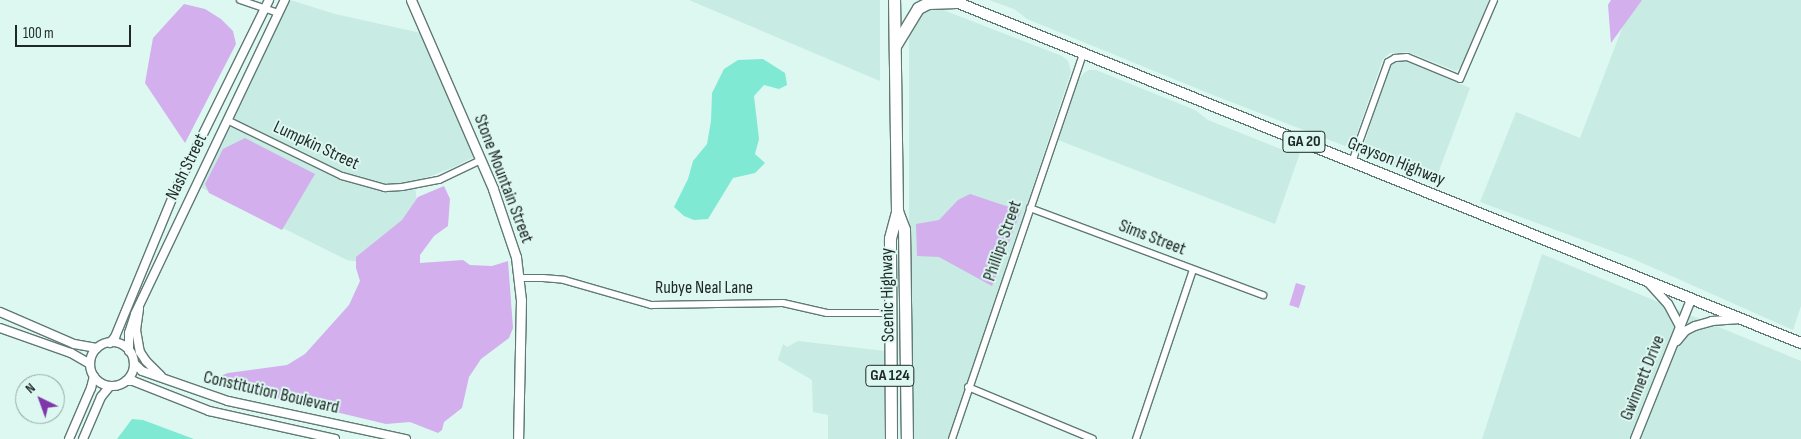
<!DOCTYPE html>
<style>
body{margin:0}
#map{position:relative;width:1801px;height:439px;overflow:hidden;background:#ddf8f1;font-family:"Sofia Sans Condensed",sans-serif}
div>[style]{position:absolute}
.built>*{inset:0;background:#c8ebe3}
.green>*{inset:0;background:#d3afed;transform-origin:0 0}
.water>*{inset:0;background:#7fe9d4}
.roads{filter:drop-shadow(1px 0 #617974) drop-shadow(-1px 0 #617974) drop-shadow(0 1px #617974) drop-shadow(0 -1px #617974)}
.minor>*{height:6px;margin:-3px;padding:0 3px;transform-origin:3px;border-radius:3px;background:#fff}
.tertiary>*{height:8px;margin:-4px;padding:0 4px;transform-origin:4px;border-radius:4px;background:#fff}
.tertiary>.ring{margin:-4px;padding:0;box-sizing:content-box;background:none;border:8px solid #fff;border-radius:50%}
.secondary>*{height:9px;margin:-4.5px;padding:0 4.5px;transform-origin:4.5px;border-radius:4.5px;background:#fff}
.primary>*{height:10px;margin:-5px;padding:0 5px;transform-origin:5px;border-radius:5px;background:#fff}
.trunk>*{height:11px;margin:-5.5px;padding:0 5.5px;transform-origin:5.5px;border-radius:5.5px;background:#fff}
span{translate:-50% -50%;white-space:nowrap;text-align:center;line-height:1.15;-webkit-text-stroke:4px #ddf8f1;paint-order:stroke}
.shield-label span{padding:1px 4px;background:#ddf8f1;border:1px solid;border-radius:4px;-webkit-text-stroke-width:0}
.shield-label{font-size:16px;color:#1f2826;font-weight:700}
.street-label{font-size:18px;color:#1f2826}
.north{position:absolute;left:15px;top:374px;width:50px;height:50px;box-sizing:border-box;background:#ddf8f1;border:1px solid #91a5a0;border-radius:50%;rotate:318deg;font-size:14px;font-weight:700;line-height:20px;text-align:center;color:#1f2826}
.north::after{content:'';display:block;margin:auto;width:18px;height:22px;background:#8037a9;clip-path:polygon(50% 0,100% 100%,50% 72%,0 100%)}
.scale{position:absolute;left:15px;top:25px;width:116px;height:22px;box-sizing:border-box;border:2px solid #1f2826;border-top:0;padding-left:6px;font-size:15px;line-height:18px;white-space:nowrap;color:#1f2826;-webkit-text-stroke:4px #ddf8f1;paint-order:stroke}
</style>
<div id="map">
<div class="built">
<div style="clip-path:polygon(290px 0,335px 14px,421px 33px,474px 157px,452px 168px,414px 182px,422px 232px,379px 265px,347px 260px,198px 186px)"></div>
<div style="clip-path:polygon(689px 0,880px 0,880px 81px)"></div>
<div style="clip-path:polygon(989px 0,1489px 0,1463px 65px,1456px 71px,1408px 52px,1390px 53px,1383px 59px,1355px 139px,1345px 146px,1213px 95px,1027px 19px,1014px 9px)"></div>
<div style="clip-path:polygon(1633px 0,1801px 0,1801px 306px,1793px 330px,1631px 258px,1480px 202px,1516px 112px,1580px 138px)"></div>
<div style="clip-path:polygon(926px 8px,938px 8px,1062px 56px,1068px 61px,1071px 72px,949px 439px,911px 439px,909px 305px,912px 274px,909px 256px,909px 32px,913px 19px)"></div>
<div style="clip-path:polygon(1406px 61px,1470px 88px,1434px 184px,1369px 157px,1363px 148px,1389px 67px,1396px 62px)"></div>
<div style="clip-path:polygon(1089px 70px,1096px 70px,1195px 110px,1208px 120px,1288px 152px,1292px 151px,1300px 153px,1275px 224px,1058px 140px,1076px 83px,1084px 73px)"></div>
<div style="clip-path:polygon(1542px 254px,1801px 361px,1801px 439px,1482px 439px)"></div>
<div style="clip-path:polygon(798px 341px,885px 351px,885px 439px,828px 439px,828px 415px,813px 412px,812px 380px,778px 360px,783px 344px,787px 347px)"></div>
</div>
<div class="green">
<div style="clip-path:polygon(1611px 0,1642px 0,1611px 43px,1608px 5px)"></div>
<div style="clip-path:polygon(184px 4px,205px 9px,221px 19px,233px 31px,236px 44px,185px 143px,145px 83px,153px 38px)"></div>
<div style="clip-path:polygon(245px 138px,315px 174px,282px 230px,209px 193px,205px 184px,223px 149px)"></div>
<div style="clip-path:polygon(444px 186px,450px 199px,448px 226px,434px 236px,420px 255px,420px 263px,463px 260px,470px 265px,492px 266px,508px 261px,513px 328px,509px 338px,481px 359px,469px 377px,462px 408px,444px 422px,442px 430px,438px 433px,410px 422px,386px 424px,219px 384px,220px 376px,228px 373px,287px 365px,305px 354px,349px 305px,360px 281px,356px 268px,356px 257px,402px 220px,418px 197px)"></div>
<div style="clip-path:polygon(970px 194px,1021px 211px,992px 286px,939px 257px,917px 256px,916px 224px,939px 220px,958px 200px)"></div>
<div style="left:1296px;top:283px;width:10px;height:23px;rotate:17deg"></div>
</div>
<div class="water">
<div style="clip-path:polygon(763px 59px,785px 73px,787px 85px,779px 89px,764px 85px,754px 96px,759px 139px,755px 154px,765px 163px,755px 173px,733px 178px,708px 219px,694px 220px,684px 216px,674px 207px,688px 179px,693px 161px,707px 144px,711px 121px,712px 93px,724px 69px,738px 60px)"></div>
<div style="clip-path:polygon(132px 419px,143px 420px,194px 439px,117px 439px)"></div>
</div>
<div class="roads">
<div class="minor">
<div style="left:240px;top:0;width:40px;rotate:18.9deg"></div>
<div style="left:227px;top:120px;width:128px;rotate:26deg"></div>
<div style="left:342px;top:176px;width:45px;rotate:15.6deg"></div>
<div style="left:385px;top:188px;width:17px;rotate:-3deg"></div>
<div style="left:402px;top:187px;width:38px;rotate:-11deg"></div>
<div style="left:439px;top:180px;width:47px;rotate:-25.5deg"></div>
<div style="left:1352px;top:162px;width:106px;rotate:-70.2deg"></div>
<div style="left:1388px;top:62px;width:8px;rotate:-30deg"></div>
<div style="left:1395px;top:58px;width:12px;rotate:-5deg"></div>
<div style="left:1407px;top:57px;width:57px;rotate:22.5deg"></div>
<div style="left:1460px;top:79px;width:86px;rotate:-66.7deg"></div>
<div style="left:1030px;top:208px;width:249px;rotate:20.5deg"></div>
<div style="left:520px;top:278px;width:23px"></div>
<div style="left:543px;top:278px;width:21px;rotate:5deg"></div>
<div style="left:564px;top:280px;width:91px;rotate:16deg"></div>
<div style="left:651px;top:305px;width:132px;rotate:-0.9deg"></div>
<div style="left:783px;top:303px;width:45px;rotate:12.8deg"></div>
<div style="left:827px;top:313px;width:63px"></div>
<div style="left:968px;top:387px;width:135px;rotate:22.6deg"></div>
<div style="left:952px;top:439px;width:409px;rotate:-71.2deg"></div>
<div style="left:1136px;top:439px;width:178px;rotate:-71.4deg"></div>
</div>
<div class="tertiary">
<div style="left:1648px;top:282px;width:30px;rotate:48deg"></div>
<div style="left:1668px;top:304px;width:26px;rotate:62deg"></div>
<div style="left:139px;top:309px;width:21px;rotate:98deg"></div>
<div style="left:136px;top:330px;width:22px;rotate:80deg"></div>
<div style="left:140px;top:352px;width:11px;rotate:56deg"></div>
<div style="left:146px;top:361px;width:21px;rotate:45deg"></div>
<div style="left:0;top:312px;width:81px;rotate:23.4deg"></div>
<div style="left:74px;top:344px;width:23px;rotate:10deg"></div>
<div style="left:0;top:328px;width:75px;rotate:19.4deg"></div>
<div style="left:71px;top:353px;width:22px;rotate:30deg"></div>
<div style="left:1677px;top:341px;width:13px;rotate:-51deg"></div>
<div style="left:1685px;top:331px;width:11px;rotate:-27deg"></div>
<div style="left:1695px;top:326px;width:18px;rotate:-16deg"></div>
<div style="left:1712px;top:321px;width:28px;rotate:-4deg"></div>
<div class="ring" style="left:90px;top:342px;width:36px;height:36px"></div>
<div style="left:110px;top:343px;width:8px;rotate:-50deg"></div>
<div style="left:115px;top:337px;width:160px;rotate:-67.6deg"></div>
<div style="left:176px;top:189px;width:211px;rotate:-63.8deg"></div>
<div style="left:129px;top:351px;width:18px;rotate:-90deg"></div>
<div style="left:129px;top:333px;width:20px;rotate:-72deg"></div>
<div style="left:135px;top:314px;width:348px;rotate:-64.5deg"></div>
<div style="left:134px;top:363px;width:11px;rotate:45deg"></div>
<div style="left:142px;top:371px;width:91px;rotate:19.2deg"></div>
<div style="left:228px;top:401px;width:182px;rotate:12.1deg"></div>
<div style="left:126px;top:381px;width:7px"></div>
<div style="left:133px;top:381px;width:82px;rotate:21.5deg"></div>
<div style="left:209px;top:411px;width:129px;rotate:12.5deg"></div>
<div style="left:69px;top:439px;width:56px;rotate:-66.7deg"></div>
<div style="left:91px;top:388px;width:12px;rotate:-76deg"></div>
<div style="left:83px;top:439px;width:46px;rotate:-66.8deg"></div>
<div style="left:101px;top:397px;width:14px;rotate:-51deg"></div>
<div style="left:1635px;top:439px;width:150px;rotate:-68.1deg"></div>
</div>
<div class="secondary">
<div style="left:411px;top:0;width:206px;rotate:66.5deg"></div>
<div style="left:493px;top:189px;width:72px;rotate:71.3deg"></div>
<div style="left:516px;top:257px;width:43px;rotate:83.4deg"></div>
<div style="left:521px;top:300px;width:139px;rotate:91.2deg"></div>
</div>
<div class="primary">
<div style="left:951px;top:0;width:917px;rotate:21.98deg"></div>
</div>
<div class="trunk">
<div style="left:895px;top:46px;width:44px;rotate:-58.8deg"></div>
<div style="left:918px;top:8px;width:11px;rotate:-27deg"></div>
<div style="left:928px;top:3px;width:28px;rotate:-2deg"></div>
<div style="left:897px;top:211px;width:19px;rotate:69deg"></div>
<div style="left:904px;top:229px;width:210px;rotate:89.2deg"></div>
<div style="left:891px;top:439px;width:201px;rotate:-90.3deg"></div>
<div style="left:890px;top:238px;width:28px;rotate:-75deg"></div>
<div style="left:897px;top:211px;width:211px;rotate:-90.8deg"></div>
</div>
</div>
<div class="shield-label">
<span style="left:1304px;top:142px">GA 20</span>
<span style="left:890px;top:376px">GA 124</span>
</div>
<div class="street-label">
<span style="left:316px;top:146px;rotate:25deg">Lumpkin Street</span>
<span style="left:1396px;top:162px;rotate:22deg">Grayson Highway</span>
<span style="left:187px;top:167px;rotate:-64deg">Nash Street</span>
<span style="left:503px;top:179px;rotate:69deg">Stone Mountain Street</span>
<span style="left:1152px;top:238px;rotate:21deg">Sims Street</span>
<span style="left:1003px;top:241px;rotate:-71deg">Phillips Street</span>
<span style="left:704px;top:288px">Rubye Neal Lane</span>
<span style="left:888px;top:295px;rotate:-91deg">Scenic Highway</span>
<span style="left:1643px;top:378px;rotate:-68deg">Gwinnett Drive</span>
<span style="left:271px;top:393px;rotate:13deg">Constitution Boulevard</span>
</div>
<div class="north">N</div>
<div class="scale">100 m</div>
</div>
